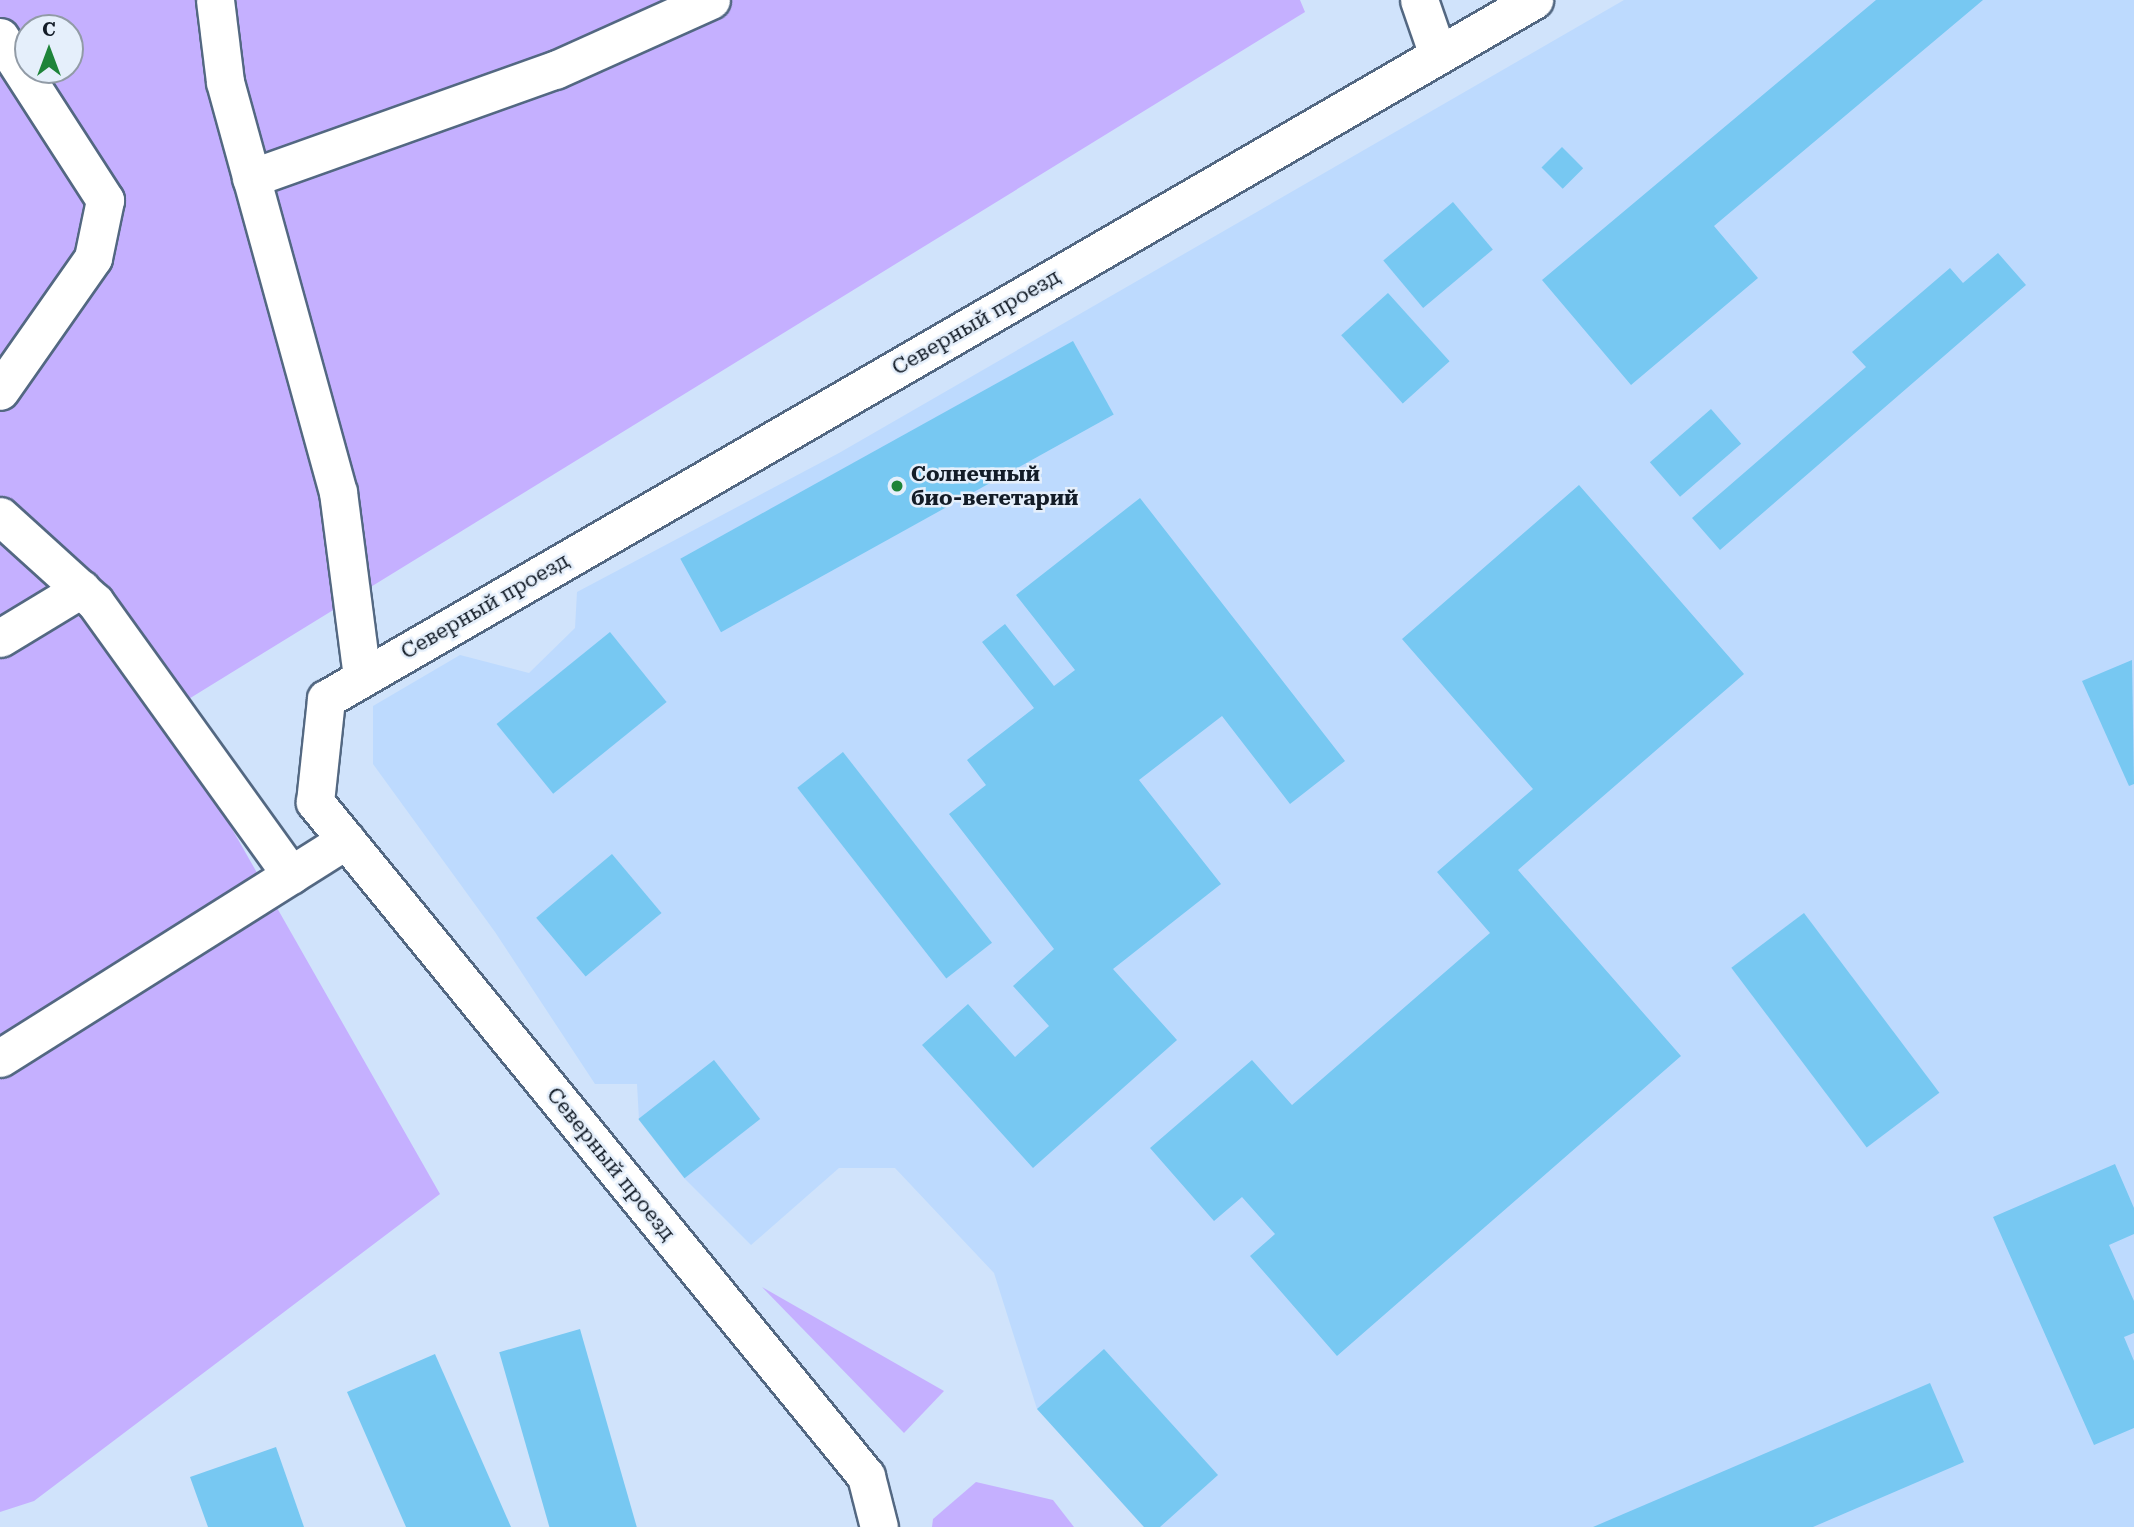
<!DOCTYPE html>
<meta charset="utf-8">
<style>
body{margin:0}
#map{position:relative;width:2134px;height:1527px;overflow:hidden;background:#d0e3fb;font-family:"Roboto Serif",serif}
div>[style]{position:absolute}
.built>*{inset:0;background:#bddafe}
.green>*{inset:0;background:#c5b0ff}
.building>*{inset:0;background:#77c8f2;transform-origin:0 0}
.roads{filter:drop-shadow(2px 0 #536882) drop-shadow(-2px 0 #536882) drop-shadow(0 2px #536882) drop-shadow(0 -2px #536882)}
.minor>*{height:37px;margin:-18.5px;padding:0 18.5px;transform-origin:18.5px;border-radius:18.5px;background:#fff}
.dots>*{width:19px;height:19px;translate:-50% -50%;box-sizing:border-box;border:4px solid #e5effb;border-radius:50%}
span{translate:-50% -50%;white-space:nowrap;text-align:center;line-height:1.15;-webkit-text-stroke:5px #e5effb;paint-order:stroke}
.street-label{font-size:21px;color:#131c27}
.poi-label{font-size:21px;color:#131c27;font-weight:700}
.left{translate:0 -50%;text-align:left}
.north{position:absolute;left:14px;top:14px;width:70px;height:70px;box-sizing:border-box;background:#e5effb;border:2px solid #919ba6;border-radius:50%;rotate:0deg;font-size:19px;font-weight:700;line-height:28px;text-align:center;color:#131c27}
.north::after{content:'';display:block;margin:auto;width:24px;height:32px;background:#1e8439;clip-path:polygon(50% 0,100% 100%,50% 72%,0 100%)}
</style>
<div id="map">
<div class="built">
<div style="clip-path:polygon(1624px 0,2134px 0,2134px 1527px,1144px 1527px,1037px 1409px,994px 1273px,895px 1168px,839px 1168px,751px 1245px,684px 1178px,639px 1120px,637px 1084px,595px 1084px,495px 932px,373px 764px,373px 706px,460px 655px,529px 673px,575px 628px,577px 592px,839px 453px)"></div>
</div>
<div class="green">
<div style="clip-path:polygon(evenodd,0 0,1300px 0,1305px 12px,166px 713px,440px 1194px,34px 1501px,0 1512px,0 0,28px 28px,70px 28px,70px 70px,28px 70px,28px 28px)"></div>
<div style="clip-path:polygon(762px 1287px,944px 1391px,904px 1433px)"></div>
<div style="clip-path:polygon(976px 1482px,1053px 1500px,1074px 1527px,932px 1527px,933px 1519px)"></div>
</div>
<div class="building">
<div style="clip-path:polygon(1876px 0,1983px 0,1714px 226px,1758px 278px,1631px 385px,1542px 280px)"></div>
<div style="left:1562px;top:147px;width:30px;height:29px;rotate:45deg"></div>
<div style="left:1453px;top:202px;width:62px;height:91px;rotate:50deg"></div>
<div style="clip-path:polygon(1998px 253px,2026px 285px,1720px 550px,1692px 518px,1866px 367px,1852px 352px,1950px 268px,1963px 283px)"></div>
<div style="left:1388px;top:293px;width:92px;height:63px;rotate:48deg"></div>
<div style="left:1073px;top:341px;width:84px;height:449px;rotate:61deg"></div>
<div style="left:1711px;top:409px;width:46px;height:81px;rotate:49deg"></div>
<div style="clip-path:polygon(1579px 485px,1744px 674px,1518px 870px,1681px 1056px,1337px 1356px,1250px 1256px,1275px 1234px,1242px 1197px,1214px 1221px,1150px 1148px,1252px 1060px,1292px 1105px,1490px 933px,1437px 872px,1533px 789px,1402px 639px)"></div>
<div style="clip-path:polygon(1140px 498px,1345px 761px,1290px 804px,1222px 716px,1139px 780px,1221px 884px,1113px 969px,1177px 1040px,1033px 1168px,922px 1045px,968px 1004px,1015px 1057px,1049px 1026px,1013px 986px,1054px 949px,949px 814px,986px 785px,967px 760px,1034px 708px,982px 642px,1005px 624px,1054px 686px,1075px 670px,1016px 595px)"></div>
<div style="left:610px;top:632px;width:90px;height:146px;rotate:51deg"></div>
<div style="clip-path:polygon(2132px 660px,2134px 784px,2129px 786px,2082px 681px)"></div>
<div style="left:843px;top:752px;width:242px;height:58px;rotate:52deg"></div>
<div style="left:612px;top:854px;width:77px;height:99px;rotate:50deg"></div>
<div style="left:1804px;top:913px;width:225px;height:91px;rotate:53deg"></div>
<div style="left:714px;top:1060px;width:75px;height:96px;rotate:52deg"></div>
<div style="clip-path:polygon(2115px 1164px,2134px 1208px,2134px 1234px,2109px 1245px,2134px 1301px,2134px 1333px,2124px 1337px,2134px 1361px,2134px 1428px,2094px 1445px,1993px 1217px)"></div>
<div style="left:580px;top:1329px;width:206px;height:84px;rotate:74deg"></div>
<div style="clip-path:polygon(1104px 1349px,1218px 1475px,1160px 1527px,1144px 1527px,1037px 1409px)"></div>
<div style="clip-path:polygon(435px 1354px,511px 1527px,406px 1527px,347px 1392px)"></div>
<div style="clip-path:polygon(1930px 1383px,1964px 1462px,1813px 1527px,1593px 1527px)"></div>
<div style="clip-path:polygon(276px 1447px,304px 1527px,208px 1527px,190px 1477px)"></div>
</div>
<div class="roads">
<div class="minor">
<div style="left:215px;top:0;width:83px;rotate:83deg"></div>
<div style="left:225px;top:82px;width:425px;rotate:74.6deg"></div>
<div style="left:338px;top:492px;width:187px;rotate:82.6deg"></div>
<div style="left:1419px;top:0;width:58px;rotate:70.9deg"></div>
<div style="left:0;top:37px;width:194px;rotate:57.2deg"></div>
<div style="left:105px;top:200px;width:59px;rotate:101.7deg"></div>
<div style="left:93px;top:258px;width:162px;rotate:125deg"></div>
<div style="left:251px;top:178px;width:323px;rotate:-19.6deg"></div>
<div style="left:555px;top:70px;width:171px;rotate:-24.2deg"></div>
<div style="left:0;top:516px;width:128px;rotate:42.2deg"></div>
<div style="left:95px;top:602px;width:336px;rotate:54.3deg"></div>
<div style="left:0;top:638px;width:95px;rotate:-31.2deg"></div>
<div style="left:0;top:1058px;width:409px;rotate:-32.2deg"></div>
<div style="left:879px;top:1527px;width:53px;rotate:-104.3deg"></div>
<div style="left:866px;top:1476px;width:871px;rotate:-129.27deg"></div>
<div style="left:315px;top:802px;width:104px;rotate:-83.9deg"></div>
<div style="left:326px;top:699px;width:1396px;rotate:-30.06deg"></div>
</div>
</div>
<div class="dots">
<div style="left:897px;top:486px;background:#1e8439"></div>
</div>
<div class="street-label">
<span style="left:976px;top:322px;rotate:-30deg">Северный проезд</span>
<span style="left:485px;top:606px;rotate:-30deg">Северный проезд</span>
<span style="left:611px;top:1164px;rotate:51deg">Северный проезд</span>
</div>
<div class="poi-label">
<span class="left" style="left:911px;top:486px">Солнечный<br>био-вегетарий</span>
</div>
<div class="north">С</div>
</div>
